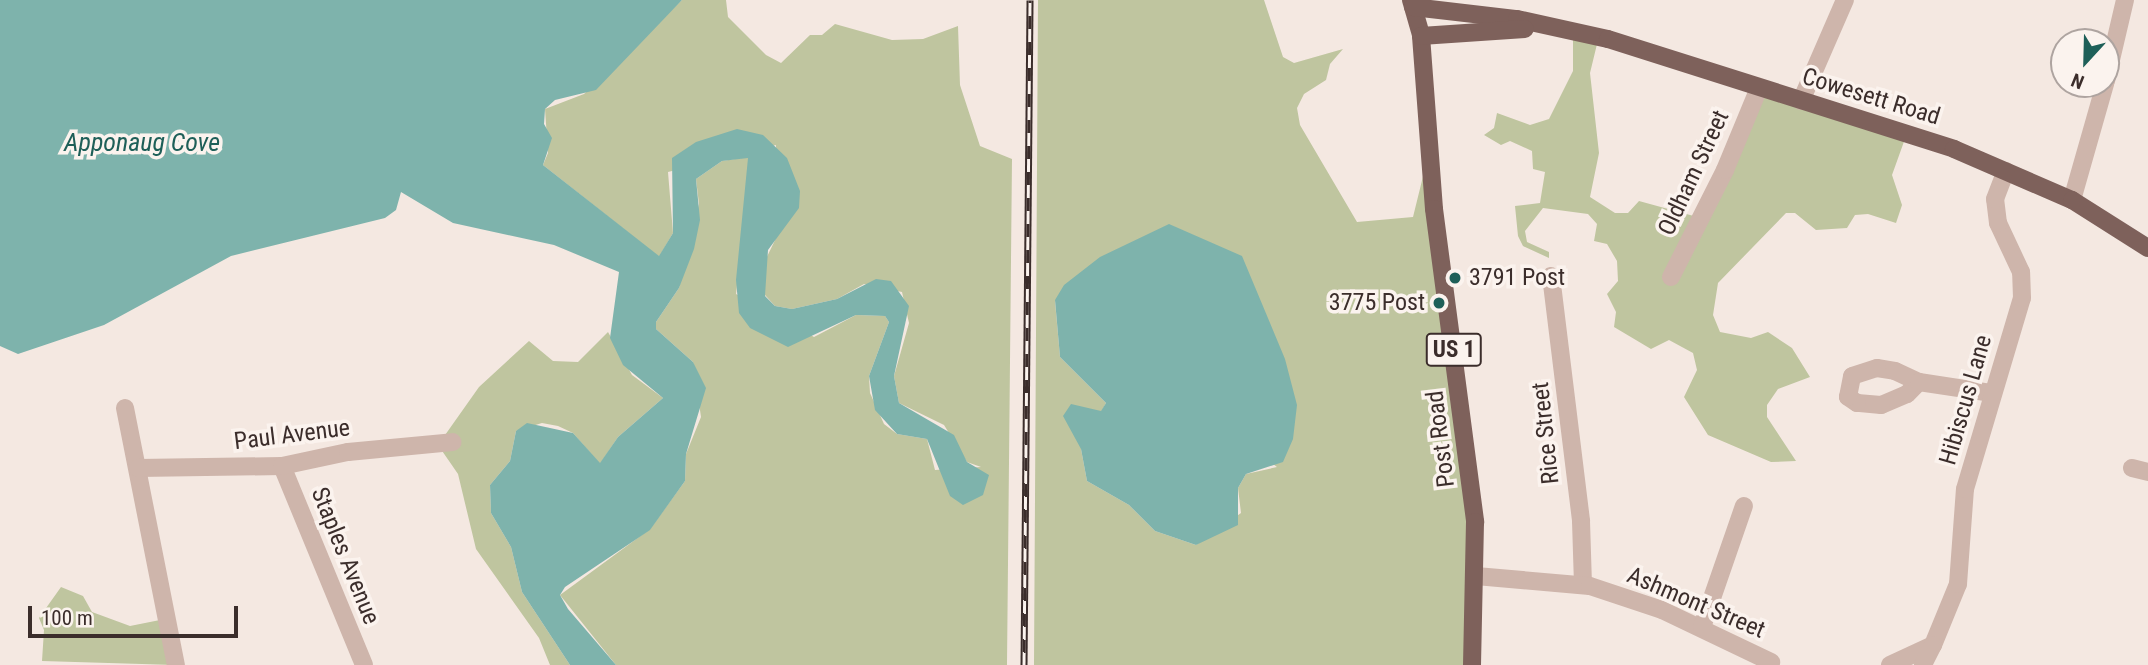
<!DOCTYPE html>
<style>
body{margin:0}
#map{position:relative;width:2148px;height:665px;overflow:hidden;background:#f4e8e1;font-family:"Roboto Condensed",sans-serif}
div>[style]{position:absolute}
.green>*{inset:0;background:#bfc59f}
.water>*{inset:0;background:#7eb3ac}
.minor>*{height:18px;margin:-9px;padding:0 9px;transform-origin:9px;border-radius:9px;background:#ceb5ab}
.major>*{height:18px;margin:-9px;padding:0 9px;transform-origin:9px;border-radius:9px;background:#7e615b}
.rail>*{height:7px;margin-top:-3.5px;transform-origin:0;background:repeating-linear-gradient(90deg,#fbf3ee 0 13px,#3b2d2b 0 26px);box-sizing:border-box;border-block:2px solid #3b2d2b}
.dots>*{width:19px;height:19px;translate:-50% -50%;box-sizing:border-box;border:4px solid #fbf3ee;border-radius:50%}
span{translate:-50% -50%;white-space:nowrap;text-align:center;line-height:1.15;-webkit-text-stroke:7px #fbf3ee;paint-order:stroke}
.shield-label span{padding:2px 5px;background:#fbf3ee;border:2px solid;border-radius:5px;-webkit-text-stroke-width:0}
.shield-label{font-size:23px;color:#3b2d2b;font-weight:700}
.street-label{font-size:24px;color:#3b2d2b}
.poi-label{font-size:24px;color:#3b2d2b}
.left{translate:0 -50%;text-align:left}
.right{translate:-100% -50%;text-align:right}
.water-label{font-size:26px;color:#1e5f58;font-style:italic}
.north{position:absolute;left:2050px;top:28px;width:70px;height:70px;box-sizing:border-box;background:#fbf3ee;border:2px solid #aea4a0;border-radius:50%;rotate:202deg;font-size:19px;font-weight:700;line-height:28px;text-align:center;color:#3b2d2b}
.north::after{content:'';display:block;margin:auto;width:24px;height:32px;background:#1e5f58;clip-path:polygon(50% 0,100% 100%,50% 72%,0 100%)}
.scale{position:absolute;left:28px;top:606px;width:210px;height:32px;box-sizing:border-box;border:4px solid #3b2d2b;border-top:0;padding-left:9px;font-size:21px;line-height:24px;white-space:nowrap;color:#3b2d2b;-webkit-text-stroke:5px #fbf3ee;paint-order:stroke}
</style>
<div id="map">
<div class="green">
<div style="clip-path:polygon(682px 0,726px 0,728px 17px,766px 55px,781px 63px,810px 35px,822px 35px,835px 24px,892px 40px,923px 39px,958px 26px,960px 85px,980px 146px,1012px 159px,1007px 665px,616px 665px,560px 595px,650px 529px,685px 481px,686px 454px,701px 417px,693px 362px,656px 329px,656px 322px,679px 288px,699px 204px,696px 179px,722px 161px,748px 157px,750px 170px,736px 294px,814px 337px,856px 315px,885px 316px,889px 322px,869px 376px,870px 393px,884px 424px,897px 434px,927px 439px,935px 470px,981px 467px,967px 462px,944px 425px,899px 403px,894px 376px,909px 323px,902px 292px,864px 284px,837px 299px,792px 309px,775px 306px,765px 295px,763px 265px,777px 236px,776px 145px,668px 172px,673px 233px,659px 257px,543px 165px,548px 153px,545px 109px,584px 94px)"></div>
<div style="clip-path:polygon(evenodd,1038px 0,1264px 0,1283px 57px,1294px 63px,1343px 49px,1330px 64px,1326px 80px,1304px 94px,1297px 108px,1300px 125px,1357px 222px,1413px 217px,1429px 152px,1474px 535px,1468px 665px,1034px 665px,1038px 0,1055px 301px,1277px 467px,1246px 474px,1238px 488px,1241px 513px,1196px 545px,1155px 531px,1129px 505px,1087px 481px,1081px 449px,1106px 403px,1060px 357px,1055px 301px)"></div>
<div style="clip-path:polygon(1573px 38px,1598px 40px,1590px 73px,1599px 153px,1590px 197px,1615px 213px,1628px 213px,1639px 201px,1701px 218px,1759px 92px,1906px 136px,1892px 175px,1902px 205px,1896px 223px,1868px 214px,1855px 215px,1847px 228px,1816px 230px,1795px 213px,1786px 213px,1718px 283px,1713px 315px,1720px 332px,1751px 338px,1768px 332px,1792px 348px,1810px 377px,1778px 389px,1767px 405px,1767px 417px,1796px 461px,1771px 462px,1708px 435px,1684px 397px,1697px 370px,1693px 353px,1669px 340px,1651px 349px,1614px 327px,1616px 312px,1607px 294px,1618px 281px,1617px 261px,1607px 244px,1594px 241px,1597px 224px,1588px 214px,1543px 208px,1525px 231px,1527px 242px,1549px 252px,1549px 258px,1523px 246px,1518px 236px,1515px 206px,1540px 203px,1545px 172px,1533px 169px,1532px 151px,1510px 141px,1501px 145px,1484px 135px,1494px 128px,1497px 113px,1530px 125px,1549px 119px,1573px 71px)"></div>
<div style="clip-path:polygon(608px 332px,632px 375px,663px 398px,618px 437px,600px 464px,573px 433px,558px 426px,542px 423px,516px 431px,510px 461px,490px 485px,491px 513px,511px 547px,522px 592px,570px 665px,550px 665px,539px 638px,476px 549px,458px 474px,438px 445px,479px 387px,529px 341px,553px 361px,578px 362px)"></div>
<div style="clip-path:polygon(61px 587px,83px 596px,92px 612px,130px 626px,165px 619px,175px 665px,42px 661px,44px 630px,39px 618px)"></div>
</div>
<div class="water">
<div style="clip-path:polygon(0 0,682px 0,596px 90px,555px 100px,545px 109px,544px 124px,552px 138px,543px 165px,659px 256px,673px 233px,672px 158px,696px 142px,737px 129px,763px 135px,787px 158px,800px 191px,799px 208px,768px 250px,765px 296px,775px 306px,792px 309px,837px 299px,876px 279px,891px 281px,909px 306px,894px 376px,899px 403px,954px 435px,967px 462px,989px 475px,983px 495px,963px 505px,950px 496px,927px 439px,897px 434px,875px 410px,869px 376px,889px 322px,885px 316px,856px 315px,788px 347px,750px 328px,739px 313px,736px 280px,748px 158px,722px 161px,696px 179px,700px 220px,694px 249px,679px 288px,656px 322px,656px 329px,693px 362px,706px 388px,686px 454px,685px 481px,650px 530px,565px 587px,560px 595px,568px 609px,616px 665px,570px 665px,522px 592px,511px 547px,491px 513px,490px 485px,510px 461px,516px 431px,527px 423px,573px 433px,600px 463px,618px 437px,663px 398px,623px 365px,610px 338px,619px 272px,554px 245px,453px 223px,401px 192px,396px 210px,385px 218px,231px 256px,104px 325px,18px 354px,0 346px)"></div>
<div style="clip-path:polygon(1169px 224px,1242px 256px,1285px 359px,1297px 405px,1293px 439px,1283px 462px,1246px 474px,1238px 488px,1238px 525px,1196px 545px,1155px 531px,1129px 505px,1087px 481px,1081px 449px,1063px 416px,1071px 404px,1101px 411px,1106px 403px,1060px 357px,1055px 300px,1064px 285px,1100px 257px)"></div>
</div>
<div class="minor">
<div style="left:2106px;top:81px;width:83px;rotate:-76.8deg"></div>
<div style="left:1801px;top:101px;width:110px;rotate:-66.5deg"></div>
<div style="left:2072px;top:200px;width:121px;rotate:-74.1deg"></div>
<div style="left:1551px;top:276px;width:247px;rotate:83deg"></div>
<div style="left:1581px;top:521px;width:64px;rotate:88.2deg"></div>
<div style="left:1671px;top:277px;width:120px;rotate:-63.2deg"></div>
<div style="left:1725px;top:170px;width:89px;rotate:-67.5deg"></div>
<div style="left:1877px;top:368px;width:18px;rotate:9deg"></div>
<div style="left:1895px;top:371px;width:26px;rotate:25deg"></div>
<div style="left:1919px;top:382px;width:17px;rotate:135deg"></div>
<div style="left:1907px;top:394px;width:28px;rotate:157deg"></div>
<div style="left:1881px;top:405px;width:24px;rotate:-175deg"></div>
<div style="left:1857px;top:403px;width:11px;rotate:-146deg"></div>
<div style="left:1848px;top:397px;width:21px;rotate:-79deg"></div>
<div style="left:1852px;top:376px;width:26px;rotate:-18deg"></div>
<div style="left:1919px;top:382px;width:74px;rotate:8.6deg"></div>
<div style="left:125px;top:408px;width:262px;rotate:78.8deg"></div>
<div style="left:282px;top:466px;width:215px;rotate:67.6deg"></div>
<div style="left:138px;top:468px;width:144px;rotate:-0.8deg"></div>
<div style="left:282px;top:466px;width:67px;rotate:-12deg"></div>
<div style="left:348px;top:452px;width:105px;rotate:-5.4deg"></div>
<div style="left:2132px;top:468px;width:16px;rotate:14deg"></div>
<div style="left:1476px;top:576px;width:114px;rotate:5deg"></div>
<div style="left:1590px;top:586px;width:76px;rotate:18.4deg"></div>
<div style="left:1662px;top:610px;width:121px;rotate:25.5deg"></div>
<div style="left:1702px;top:627px;width:128px;rotate:-70.9deg"></div>
<div style="left:1933px;top:645px;width:66px;rotate:-67.7deg"></div>
<div style="left:1958px;top:584px;width:95px;rotate:-85.8deg"></div>
<div style="left:1965px;top:489px;width:199px;rotate:-73.4deg"></div>
<div style="left:2022px;top:298px;width:26px;rotate:-92deg"></div>
<div style="left:2021px;top:272px;width:54px;rotate:-115.1deg"></div>
<div style="left:1998px;top:223px;width:24px;rotate:-97deg"></div>
<div style="left:1995px;top:199px;width:30px;rotate:-69deg"></div>
<div style="left:1890px;top:665px;width:47px;rotate:-24.9deg"></div>
<div style="left:1933px;top:645px;width:22px;rotate:117deg"></div>
</div>
<div class="major">
<div style="left:1411px;top:0;width:37px;rotate:74deg"></div>
<div style="left:1421px;top:36px;width:173px;rotate:85.7deg"></div>
<div style="left:1434px;top:209px;width:316px;rotate:82.5deg"></div>
<div style="left:1475px;top:522px;width:143px;rotate:91.2deg"></div>
<div style="left:1413px;top:7px;width:105px;rotate:6.6deg"></div>
<div style="left:1517px;top:19px;width:93px;rotate:12.4deg"></div>
<div style="left:1608px;top:39px;width:363px;rotate:17.6deg"></div>
<div style="left:1954px;top:149px;width:129px;rotate:23.4deg"></div>
<div style="left:2072px;top:200px;width:90px;rotate:32.3deg"></div>
<div style="left:1421px;top:36px;width:104px;rotate:-3.9deg"></div>
</div>
<div class="rail">
<div style="left:1024px;top:665px;width:665px;rotate:-89.48deg"></div>
</div>
<div class="dots">
<div style="left:1455px;top:278px;background:#1e5f58"></div>
<div style="left:1439px;top:303px;background:#1e5f58"></div>
</div>
<div class="shield-label">
<span style="left:1454px;top:350px">US 1</span>
</div>
<div class="street-label">
<span style="left:1871px;top:97px;rotate:17deg">Cowesett Road</span>
<span style="left:1694px;top:173px;rotate:-65deg">Oldham Street</span>
<span style="left:1966px;top:400px;rotate:-74deg">Hibiscus Lane</span>
<span style="left:1546px;top:433px;rotate:-96deg">Rice Street</span>
<span style="left:292px;top:435px;rotate:-7deg">Paul Avenue</span>
<span style="left:1441px;top:439px;rotate:-97deg">Post Road</span>
<span style="left:345px;top:556px;rotate:68deg">Staples Avenue</span>
<span style="left:1696px;top:603px;rotate:23deg">Ashmont Street</span>
</div>
<div class="poi-label">
<span class="left" style="left:1469px;top:278px">3791 Post</span>
<span class="right" style="left:1425px;top:303px">3775 Post</span>
</div>
<div class="water-label">
<span style="left:142px;top:143px">Apponaug Cove</span>
</div>
<div class="north">N</div>
<div class="scale">100 m</div>
</div>
